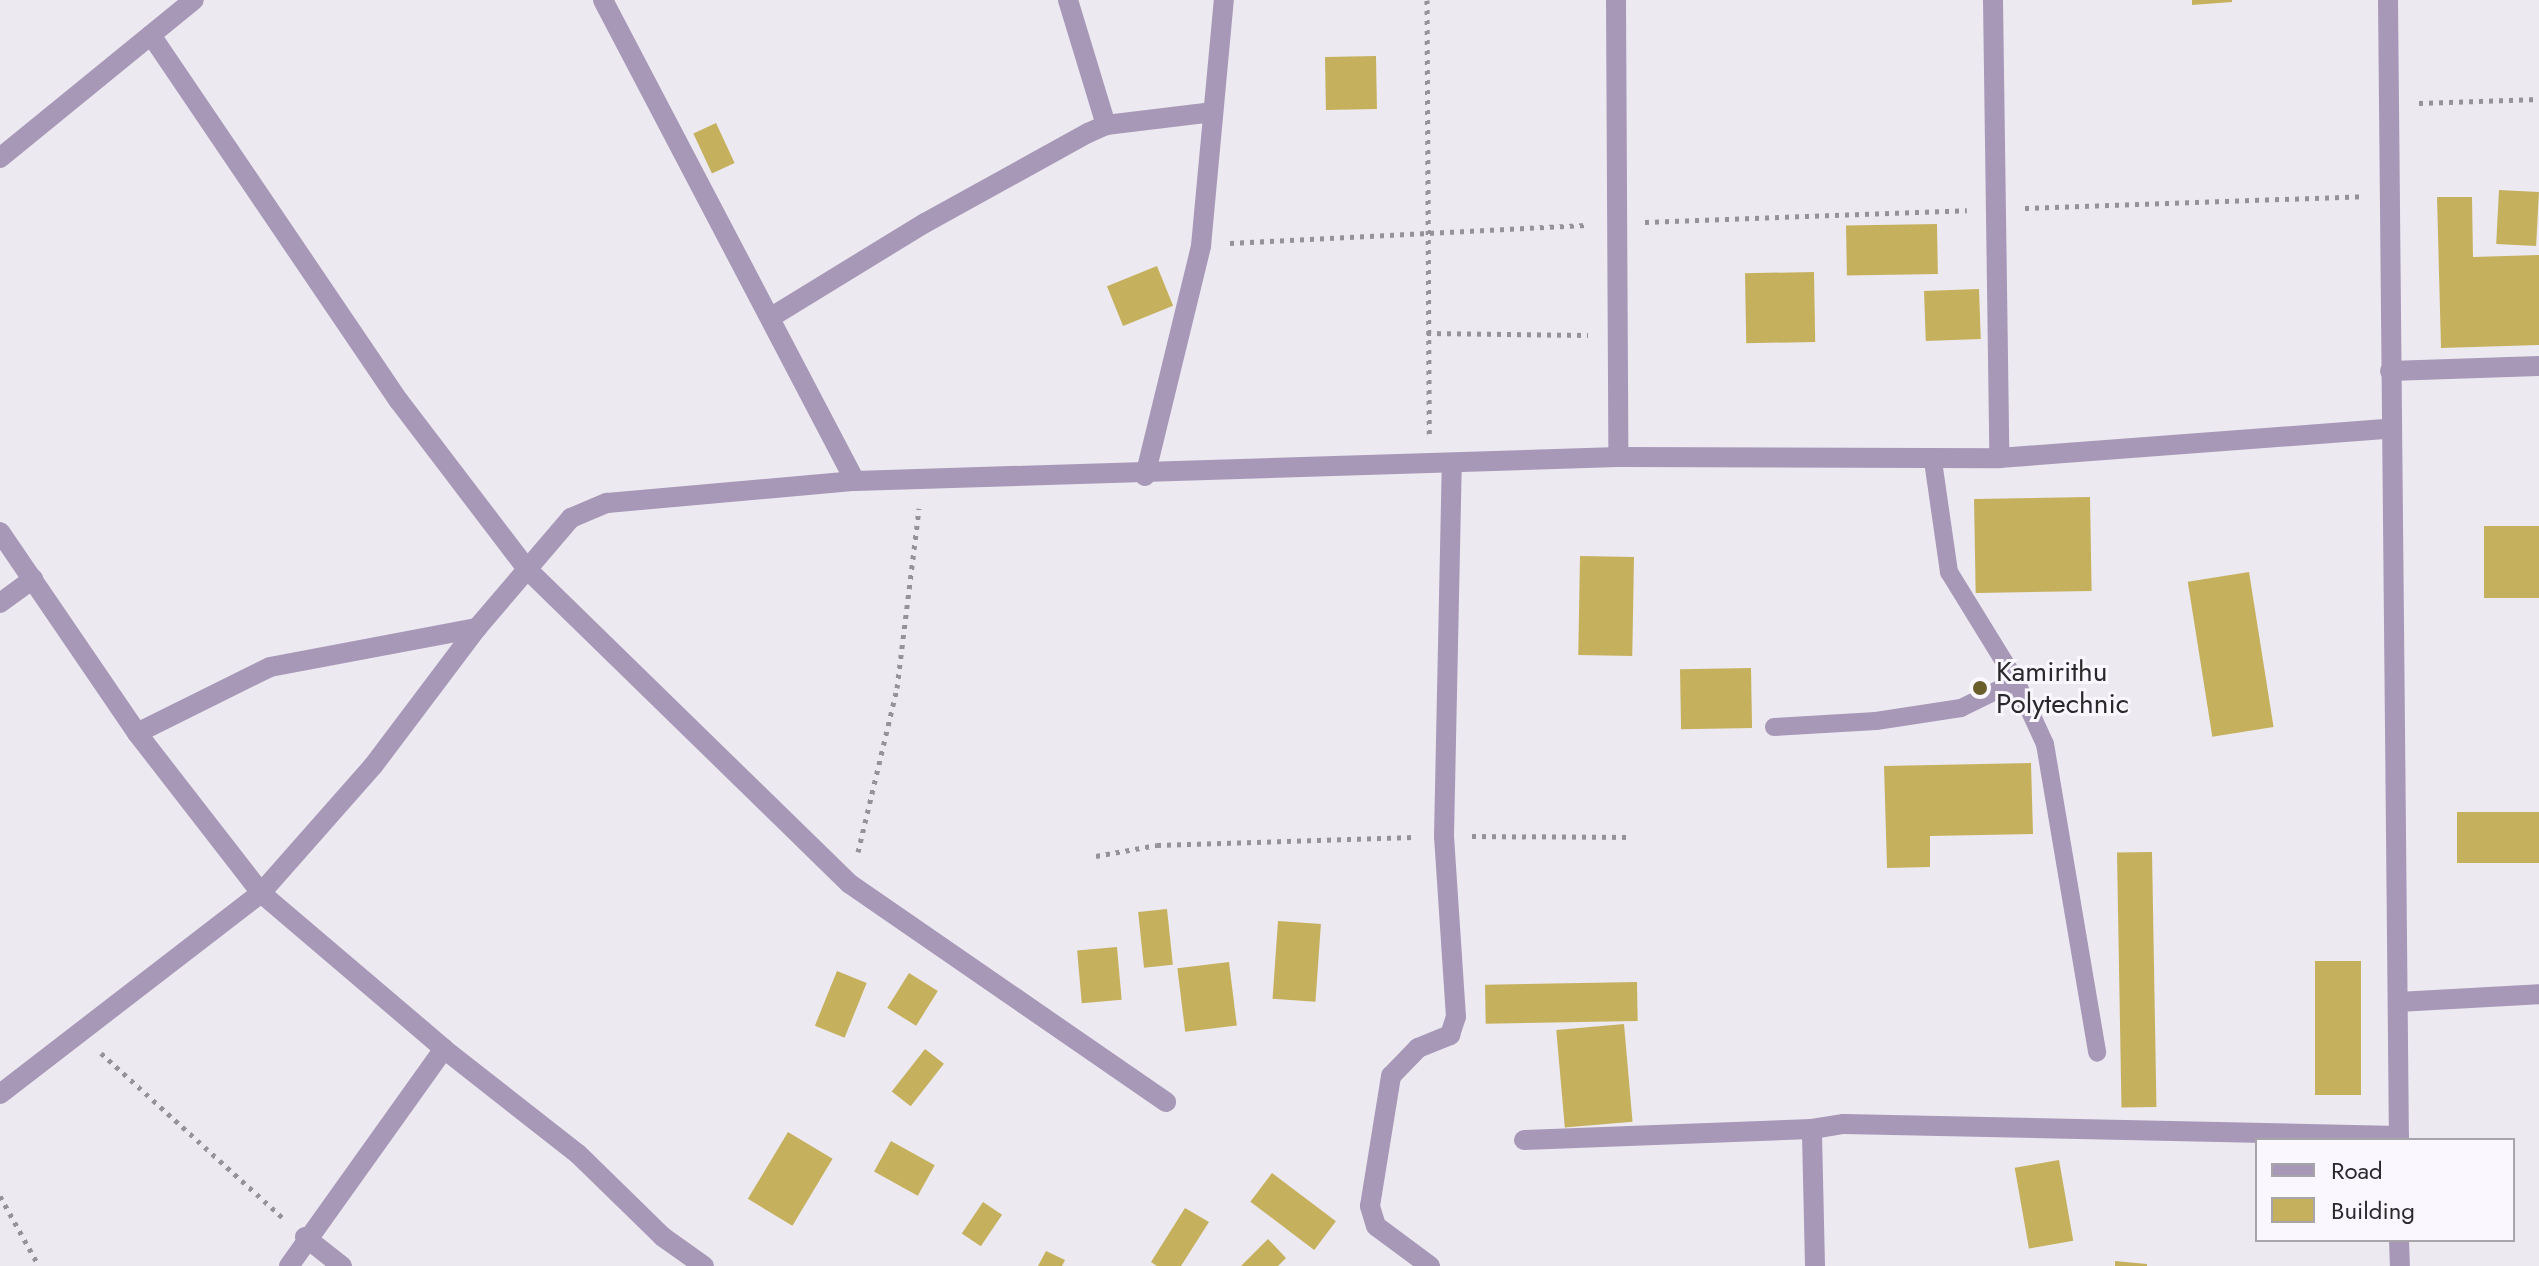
<!DOCTYPE html>
<style>
body{margin:0}
#map{position:relative;width:2539px;height:1266px;overflow:hidden;background:#ede9f1;font-family:Jost,sans-serif}
div>[style]{position:absolute}
.building>*{inset:0;background:#c5b15d;transform-origin:0 0}
.path>*{height:5px;margin-top:-2.5px;transform-origin:0;background:repeating-linear-gradient(90deg,#959298 0 4px,transparent 0 10px)}
.lane>*{height:18px;margin:-9px;padding:0 9px;transform-origin:9px;border-radius:9px;background:#a798b8}
.street>*{height:20px;margin:-10px;padding:0 10px;transform-origin:10px;border-radius:10px;background:#a798b8}
.dots>*{width:22px;height:22px;translate:-50% -50%;box-sizing:border-box;border:4px solid #faf7fe;border-radius:50%}
span{translate:-50% -50%;white-space:nowrap;text-align:center;line-height:1.15;-webkit-text-stroke:6px #faf7fe;paint-order:stroke}
.poi-label{font-size:28px;color:#2a282b}
.left{translate:0 -50%;text-align:left}
.legend{position:absolute;left:2255px;top:1138px;width:260px;height:104px;box-sizing:border-box;background:#faf7fe;border:2px solid #a7a4aa;margin:0;padding:10px 14px;list-style:none;font-size:24px;color:#2a282b}
.legend li{display:flex;align-items:center;gap:16px;height:40px}
.legend b{width:40px;border:2px solid #a7a4aa}
</style>
<div id="map">
<div class="building">
<div style="clip-path:polygon(2192px 0,2232px 0,2232px 2px,2192px 5px)"></div>
<div style="left:1376px;top:56px;width:53px;height:51px;rotate:89deg"></div>
<div style="left:716px;top:123px;width:44px;height:25px;rotate:65deg"></div>
<div style="left:2499px;top:190px;width:40px;height:54px;rotate:3deg"></div>
<div style="clip-path:polygon(2437px 197px,2472px 197px,2473px 257px,2539px 255px,2539px 345px,2441px 348px)"></div>
<div style="left:1937px;top:224px;width:50px;height:91px;rotate:89deg"></div>
<div style="left:1157px;top:266px;width:43px;height:54px;rotate:68deg"></div>
<div style="left:1814px;top:272px;width:70px;height:69px;rotate:89deg"></div>
<div style="left:1979px;top:289px;width:50px;height:55px;rotate:88deg"></div>
<div style="left:2090px;top:497px;width:94px;height:116px;rotate:89deg"></div>
<div style="left:2539px;top:526px;width:72px;height:55px;rotate:90deg"></div>
<div style="left:1580px;top:556px;width:54px;height:99px;rotate:1deg"></div>
<div style="left:2249px;top:572px;width:157px;height:62px;rotate:81deg"></div>
<div style="left:1751px;top:668px;width:60px;height:71px;rotate:89deg"></div>
<div style="clip-path:polygon(2031px 763px,2033px 834px,1930px 836px,1930px 867px,1887px 868px,1884px 766px)"></div>
<div style="left:2539px;top:812px;width:51px;height:82px;rotate:90deg"></div>
<div style="left:2152px;top:852px;width:255px;height:35px;rotate:89deg"></div>
<div style="left:1167px;top:909px;width:56px;height:29px;rotate:84deg"></div>
<div style="left:1278px;top:921px;width:43px;height:78px;rotate:4deg"></div>
<div style="left:1117px;top:947px;width:53px;height:40px;rotate:85deg"></div>
<div style="left:2315px;top:961px;width:46px;height:134px"></div>
<div style="left:1229px;top:962px;width:64px;height:52px;rotate:83deg"></div>
<div style="left:837px;top:971px;width:32px;height:59px;rotate:22deg"></div>
<div style="left:909px;top:973px;width:34px;height:41px;rotate:32deg"></div>
<div style="left:1637px;top:982px;width:39px;height:152px;rotate:89deg"></div>
<div style="left:1624px;top:1024px;width:98px;height:68px;rotate:85deg"></div>
<div style="left:925px;top:1049px;width:24px;height:54px;rotate:38deg"></div>
<div style="left:788px;top:1132px;width:52px;height:78px;rotate:31deg"></div>
<div style="left:891px;top:1141px;width:50px;height:35px;rotate:29deg"></div>
<div style="left:2059px;top:1160px;width:82px;height:45px;rotate:80deg"></div>
<div style="left:1272px;top:1173px;width:80px;height:36px;rotate:37deg"></div>
<div style="left:983px;top:1202px;width:23px;height:38px;rotate:34deg"></div>
<div style="clip-path:polygon(1185px 1208px,1209px 1222px,1181px 1266px,1157px 1266px,1151px 1262px)"></div>
<div style="clip-path:polygon(1268px 1239px,1286px 1258px,1278px 1266px,1241px 1266px)"></div>
<div style="clip-path:polygon(1046px 1251px,1065px 1260px,1062px 1266px,1038px 1266px)"></div>
<div style="clip-path:polygon(2115px 1261px,2147px 1264px,2147px 1266px,2115px 1266px)"></div>
</div>
<div class="path">
<div style="left:1427px;top:0;width:434px;rotate:89.7deg"></div>
<div style="left:2419px;top:103px;width:120px;rotate:-1.9deg"></div>
<div style="left:2025px;top:208px;width:338px;rotate:-2deg"></div>
<div style="left:1645px;top:222px;width:322px;rotate:-2.1deg"></div>
<div style="left:1230px;top:243px;width:357px;rotate:-2.9deg"></div>
<div style="left:1427px;top:333px;width:161px;rotate:0.7deg"></div>
<div style="left:1472px;top:836px;width:159px;rotate:0.4deg"></div>
<div style="left:858px;top:852px;width:169px;rotate:-76.6deg"></div>
<div style="left:897px;top:688px;width:181px;rotate:-83deg"></div>
<div style="left:1096px;top:856px;width:62px;rotate:-10.2deg"></div>
<div style="left:1157px;top:845px;width:257px;rotate:-1.8deg"></div>
<div style="left:101px;top:1053px;width:246px;rotate:42.2deg"></div>
<div style="left:0;top:1196px;width:80px;rotate:60.9deg"></div>
</div>
<div class="lane">
<div style="left:1933px;top:461px;width:112px;rotate:81.8deg"></div>
<div style="left:1949px;top:572px;width:128px;rotate:58.4deg"></div>
<div style="left:2016px;top:681px;width:69px;rotate:65.3deg"></div>
<div style="left:2045px;top:744px;width:313px;rotate:80.4deg"></div>
<div style="left:1774px;top:727px;width:102px;rotate:-3.4deg"></div>
<div style="left:1876px;top:721px;width:86px;rotate:-8.7deg"></div>
<div style="left:1961px;top:708px;width:61px;rotate:-26.1deg"></div>
</div>
<div class="street">
<div style="left:603px;top:0;width:543px;rotate:62.35deg"></div>
<div style="left:1068px;top:0;width:131px;rotate:73.1deg"></div>
<div style="left:1616px;top:0;width:457px;rotate:89.7deg"></div>
<div style="left:1993px;top:0;width:458px;rotate:89.2deg"></div>
<div style="left:2388px;top:0;width:1140px;rotate:89.45deg"></div>
<div style="left:151px;top:35px;width:442px;rotate:55.9deg"></div>
<div style="left:399px;top:401px;width:211px;rotate:52.7deg"></div>
<div style="left:527px;top:569px;width:451px;rotate:44.3deg"></div>
<div style="left:850px;top:884px;width:384px;rotate:34.6deg"></div>
<div style="left:0;top:158px;width:250px;rotate:-39.2deg"></div>
<div style="left:773px;top:316px;width:178px;rotate:-31.5deg"></div>
<div style="left:925px;top:223px;width:186px;rotate:-28.9deg"></div>
<div style="left:1088px;top:133px;width:20px;rotate:-24deg"></div>
<div style="left:1106px;top:125px;width:108px;rotate:-6.9deg"></div>
<div style="left:2390px;top:371px;width:149px;rotate:-1.9deg"></div>
<div style="left:1145px;top:476px;width:237px;rotate:-76.3deg"></div>
<div style="left:1201px;top:246px;width:247px;rotate:-84.7deg"></div>
<div style="left:0;top:532px;width:243px;rotate:55.7deg"></div>
<div style="left:137px;top:733px;width:202px;rotate:52.2deg"></div>
<div style="left:261px;top:893px;width:240px;rotate:40.4deg"></div>
<div style="left:444px;top:1049px;width:170px;rotate:38.1deg"></div>
<div style="left:578px;top:1154px;width:119px;rotate:44.3deg"></div>
<div style="left:663px;top:1237px;width:50px;rotate:35.3deg"></div>
<div style="left:0;top:603px;width:41px;rotate:-36deg"></div>
<div style="left:137px;top:733px;width:148px;rotate:-26.4deg"></div>
<div style="left:270px;top:667px;width:211px;rotate:-10.7deg"></div>
<div style="left:2398px;top:1002px;width:141px;rotate:-3.2deg"></div>
<div style="left:0;top:1094px;width:329px;rotate:-37.6deg"></div>
<div style="left:261px;top:893px;width:169px;rotate:-48.6deg"></div>
<div style="left:373px;top:766px;width:173px;rotate:-53deg"></div>
<div style="left:477px;top:628px;width:145px;rotate:-49.5deg"></div>
<div style="left:571px;top:518px;width:39px;rotate:-23deg"></div>
<div style="left:607px;top:503px;width:249px;rotate:-5.1deg"></div>
<div style="left:855px;top:481px;width:763px;rotate:-1.8deg"></div>
<div style="left:1618px;top:457px;width:381px;rotate:0.2deg"></div>
<div style="left:1999px;top:458px;width:390px;rotate:-4.3deg"></div>
<div style="left:1524px;top:1140px;width:288px;rotate:-2.2deg"></div>
<div style="left:305px;top:1237px;width:47px;rotate:38.1deg"></div>
<div style="left:2399px;top:1240px;width:26px;rotate:88deg"></div>
<div style="left:289px;top:1266px;width:267px;rotate:-54.5deg"></div>
<div style="left:1430px;top:1266px;width:67px;rotate:-143.5deg"></div>
<div style="left:1376px;top:1226px;width:21px;rotate:-107deg"></div>
<div style="left:1370px;top:1206px;width:132px;rotate:-80.8deg"></div>
<div style="left:1391px;top:1076px;width:39px;rotate:-46deg"></div>
<div style="left:1418px;top:1048px;width:35px;rotate:-22deg"></div>
<div style="left:1450px;top:1035px;width:19px;rotate:-72deg"></div>
<div style="left:1456px;top:1017px;width:181px;rotate:-93.8deg"></div>
<div style="left:1444px;top:836px;width:372px;rotate:-88.8deg"></div>
<div style="left:1815px;top:1266px;width:137px;rotate:-91.3deg"></div>
<div style="left:1812px;top:1129px;width:32px;rotate:-9deg"></div>
<div style="left:1844px;top:1124px;width:555px;rotate:1.24deg"></div>
</div>
<div class="dots">
<div style="left:1980px;top:688px;background:#695d2a"></div>
</div>
<div class="poi-label">
<span class="left" style="left:1996px;top:688px">Kamirithu<br>Polytechnic</span>
</div>
<ul class="legend">
<li><b style="height:10px;background:#a798b8"></b>Road</li>
<li><b style="height:22px;background:#c5b15d"></b>Building</li>
</ul>
</div>
